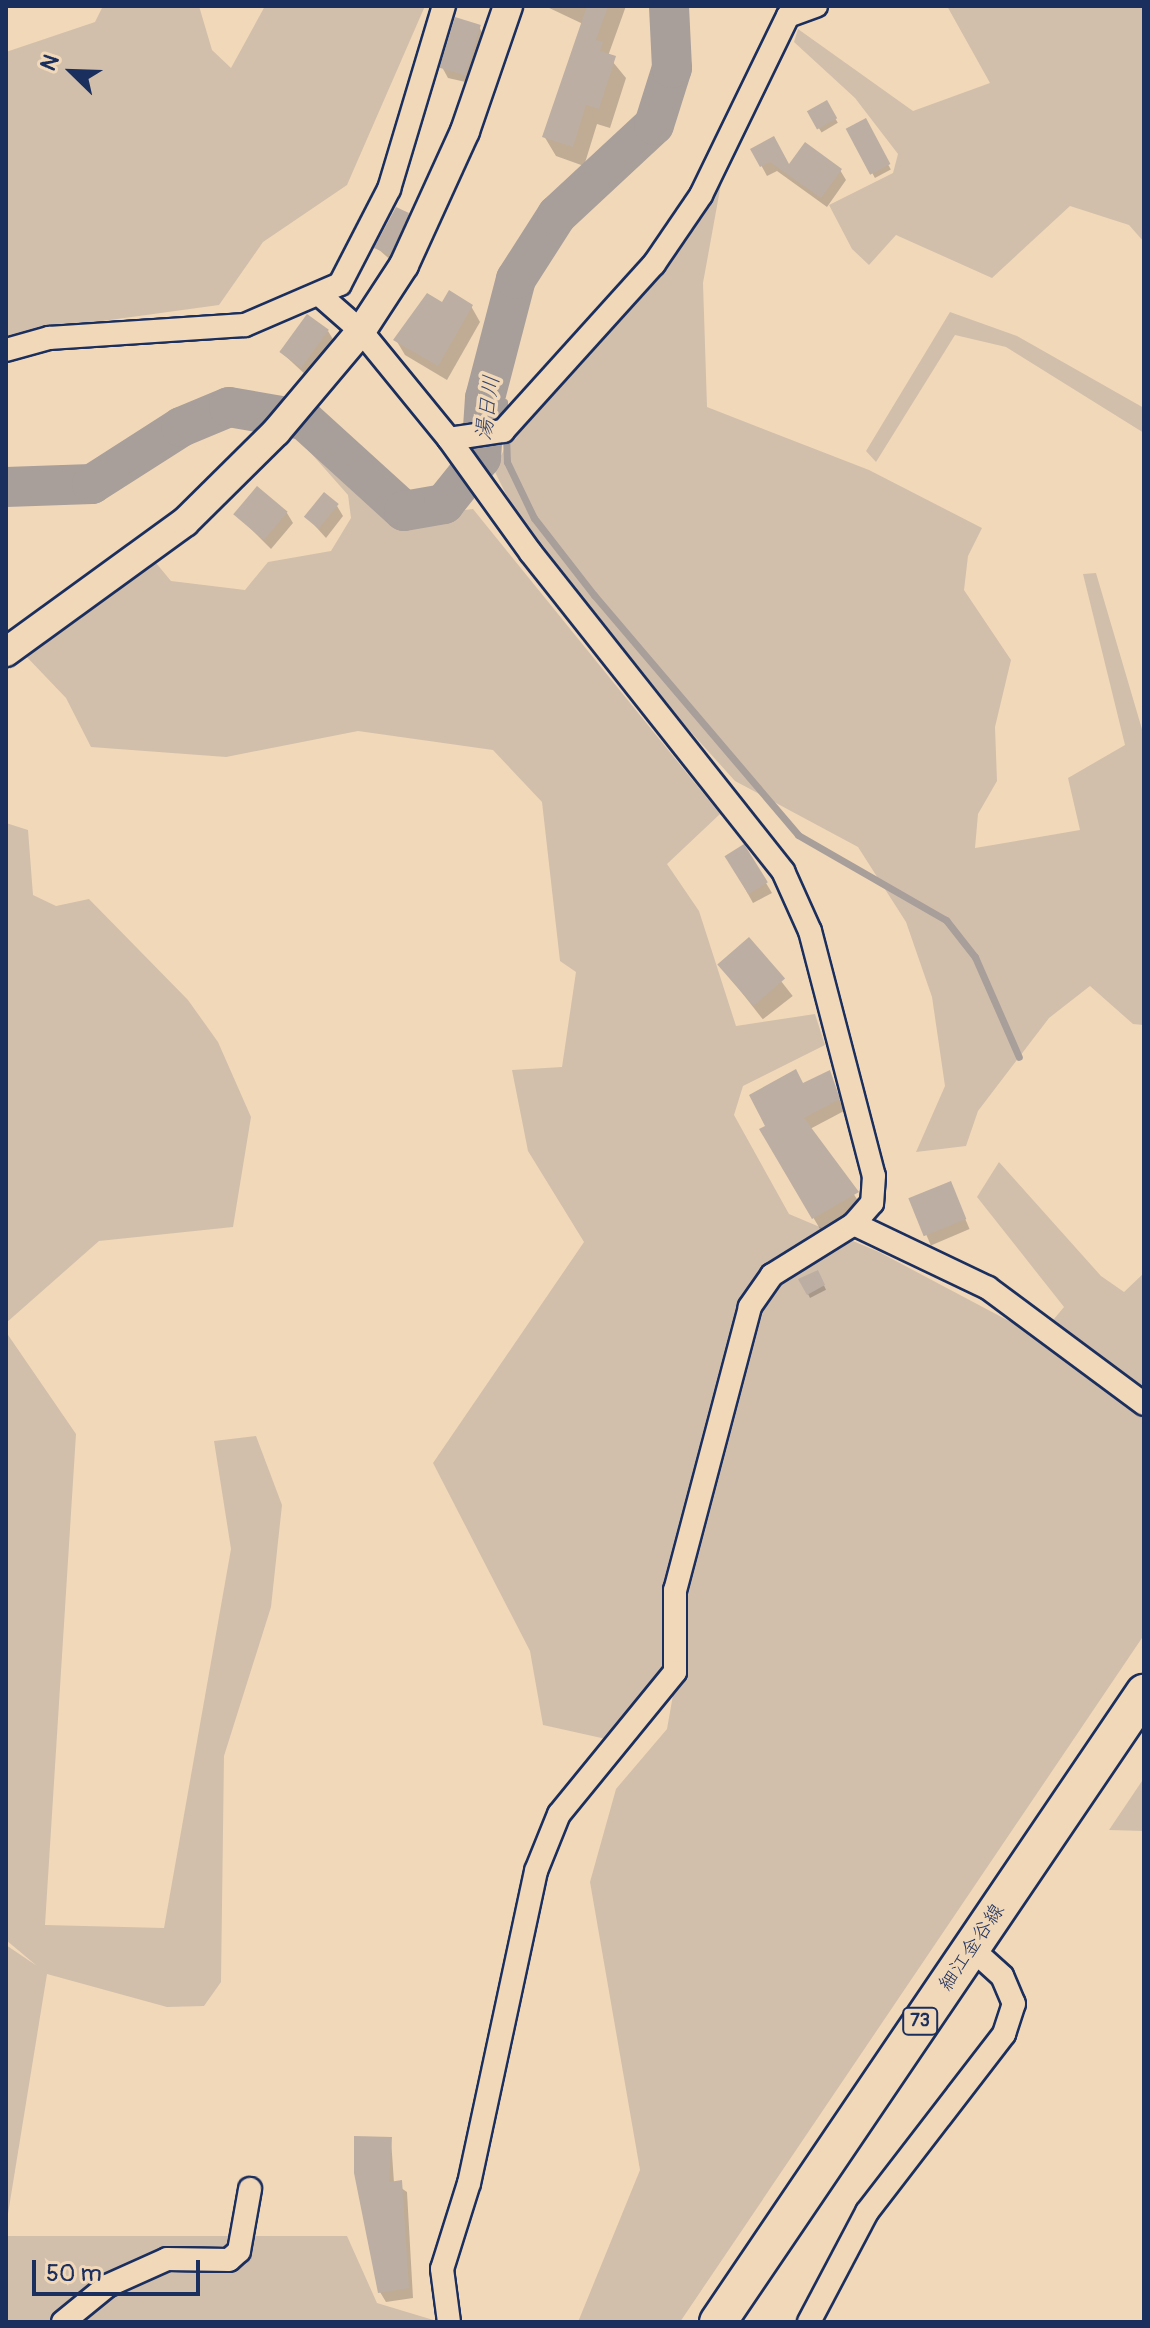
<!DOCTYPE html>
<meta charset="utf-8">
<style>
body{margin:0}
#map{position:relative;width:1150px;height:2328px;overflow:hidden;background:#f1d8b9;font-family:Pangolin,"Klee One",sans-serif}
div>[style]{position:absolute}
.green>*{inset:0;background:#d1bfac}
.shadow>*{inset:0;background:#0003;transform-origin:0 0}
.stream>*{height:7px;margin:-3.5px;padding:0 3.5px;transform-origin:3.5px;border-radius:3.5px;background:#a89e9a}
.river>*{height:40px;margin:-20px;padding:0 20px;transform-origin:20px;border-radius:20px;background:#a89e9a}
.building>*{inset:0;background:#bcaea3;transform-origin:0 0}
.roads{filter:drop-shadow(2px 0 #1b2f5e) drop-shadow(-2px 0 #1b2f5e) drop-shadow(0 2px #1b2f5e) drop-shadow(0 -2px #1b2f5e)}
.minor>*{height:22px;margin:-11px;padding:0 11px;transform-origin:11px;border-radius:11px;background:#f1d8b9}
.tertiary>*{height:28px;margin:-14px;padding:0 14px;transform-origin:14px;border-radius:14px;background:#f1d8b9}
.primary>*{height:36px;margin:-18px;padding:0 18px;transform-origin:18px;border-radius:18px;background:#f1d8b9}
span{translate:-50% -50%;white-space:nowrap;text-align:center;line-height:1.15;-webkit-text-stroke:7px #f1d8b9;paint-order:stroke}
.shield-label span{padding:2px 6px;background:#f1d8b9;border:2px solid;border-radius:6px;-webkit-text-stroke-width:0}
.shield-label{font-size:18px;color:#1b2f5e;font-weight:700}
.street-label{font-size:20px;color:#1b2f5e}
.water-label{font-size:22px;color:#37456a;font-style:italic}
.frame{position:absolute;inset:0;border:8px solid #1b2f5e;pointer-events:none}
.north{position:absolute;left:32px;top:32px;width:80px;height:80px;-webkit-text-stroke:6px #f1d8b9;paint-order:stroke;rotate:293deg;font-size:22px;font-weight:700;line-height:32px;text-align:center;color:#1b2f5e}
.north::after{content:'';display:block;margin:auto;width:28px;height:36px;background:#1b2f5e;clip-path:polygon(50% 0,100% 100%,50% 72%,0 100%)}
.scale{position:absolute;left:32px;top:2260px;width:168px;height:36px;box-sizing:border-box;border:4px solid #1b2f5e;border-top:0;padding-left:10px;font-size:24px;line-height:28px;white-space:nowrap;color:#1b2f5e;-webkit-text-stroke:6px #f1d8b9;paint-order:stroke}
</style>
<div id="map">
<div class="green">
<div style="clip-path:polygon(103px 6px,199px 6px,212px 50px,231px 68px,265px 6px,425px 6px,347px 185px,263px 242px,219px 305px,95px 322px,6px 345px,6px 52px,95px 22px)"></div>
<div style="clip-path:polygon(947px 6px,1144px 6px,1144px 242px,1129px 225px,1070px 206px,992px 278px,896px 235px,869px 265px,852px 249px,829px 205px,893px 173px,898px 154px,855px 98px,794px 42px,798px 29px,913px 111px,990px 83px)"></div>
<div style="clip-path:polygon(721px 184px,703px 283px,707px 407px,869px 470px,982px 528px,968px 556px,964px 590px,1011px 660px,995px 727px,997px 781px,978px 814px,975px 848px,1080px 830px,1068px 778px,1125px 745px,1083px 574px,1096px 573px,1144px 736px,1144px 1025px,1133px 1024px,1090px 986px,1049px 1018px,978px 1111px,966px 1146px,916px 1152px,945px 1086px,932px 997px,906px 922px,858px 847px,735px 781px,542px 567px,494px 470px,527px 403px)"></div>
<div style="clip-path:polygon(950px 312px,1017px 336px,1144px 408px,1144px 433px,1006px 347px,955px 335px,876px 462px,866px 451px)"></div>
<div style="clip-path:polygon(302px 443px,323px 448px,407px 517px,473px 509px,720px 814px,667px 864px,699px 911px,736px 1026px,815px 1014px,825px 1045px,743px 1086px,734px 1115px,789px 1214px,879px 1252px,1039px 1337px,1064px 1307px,977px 1197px,999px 1162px,1101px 1276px,1124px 1292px,1144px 1273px,1144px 1635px,680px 2322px,578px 2322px,640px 2170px,590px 1882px,616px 1789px,667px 1729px,673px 1695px,606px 1739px,543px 1725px,530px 1651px,433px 1463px,584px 1242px,528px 1151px,512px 1070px,562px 1067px,576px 972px,560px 961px,542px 802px,493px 750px,358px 731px,226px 757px,91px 747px,66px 698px,23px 653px,156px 563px,171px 581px,245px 590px,268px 562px,331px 551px,351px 518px,348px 495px)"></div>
<div style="clip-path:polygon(6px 823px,28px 830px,33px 895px,56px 906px,89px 899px,188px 1000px,218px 1042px,251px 1117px,233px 1227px,99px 1241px,6px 1323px)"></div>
<div style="clip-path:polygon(6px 1332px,76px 1434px,45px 1925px,164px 1928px,231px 1549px,214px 1441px,256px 1436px,282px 1505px,271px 1607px,224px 1756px,221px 1982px,204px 2006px,167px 2007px,47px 1974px,6px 2226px,6px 1945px,37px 1966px,6px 1940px)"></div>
<div style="clip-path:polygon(1144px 1778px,1144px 1831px,1109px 1830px)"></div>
<div style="clip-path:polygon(6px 2236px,347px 2236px,377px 2303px,440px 2322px,6px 2322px)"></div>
</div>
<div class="shadow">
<div style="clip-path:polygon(545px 6px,626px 6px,608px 56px,626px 78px,610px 128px,597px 124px,584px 166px,556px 156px,544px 136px,583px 24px)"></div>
<div style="clip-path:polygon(479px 27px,485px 37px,470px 83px,448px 78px,442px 67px)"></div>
<div style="left:826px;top:103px;width:23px;height:19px;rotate:59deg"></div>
<div style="left:865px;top:121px;width:55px;height:18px;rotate:62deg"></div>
<div style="clip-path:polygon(753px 150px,789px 167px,840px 170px,846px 180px,827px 207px,777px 171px,767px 176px)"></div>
<div style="clip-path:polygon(408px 214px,414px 224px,395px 264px,377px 248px)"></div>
<div style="clip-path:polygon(443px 304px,471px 306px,480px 322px,447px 380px,405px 355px,396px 340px)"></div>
<div style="clip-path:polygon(328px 331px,334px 341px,308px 377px,280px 351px)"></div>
<div style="clip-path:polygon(337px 506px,343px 516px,326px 538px,307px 517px)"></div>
<div style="clip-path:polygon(287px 513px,293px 523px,271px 549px,236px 514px)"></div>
<div style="clip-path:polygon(727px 856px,766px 883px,772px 893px,753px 903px)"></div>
<div style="left:749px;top:940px;width:71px;height:38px;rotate:52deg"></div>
<div style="clip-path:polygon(829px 1072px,844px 1111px,810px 1129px,863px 1208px,820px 1229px,762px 1130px,803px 1086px)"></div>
<div style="left:950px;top:1183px;width:50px;height:42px;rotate:67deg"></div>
<div style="left:817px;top:1272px;width:20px;height:18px;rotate:63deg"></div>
<div style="clip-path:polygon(391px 2139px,394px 2183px,407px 2192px,413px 2298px,386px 2302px,380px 2292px)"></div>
</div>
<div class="stream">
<div style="left:485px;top:398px;width:19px;rotate:12deg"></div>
<div style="left:504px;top:402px;width:20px;rotate:87deg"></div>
<div style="left:506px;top:435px;width:27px;rotate:88deg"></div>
<div style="left:507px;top:462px;width:62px;rotate:64.3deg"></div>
<div style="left:534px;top:518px;width:98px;rotate:52.1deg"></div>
<div style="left:594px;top:595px;width:315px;rotate:49.6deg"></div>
<div style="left:798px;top:835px;width:171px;rotate:29.9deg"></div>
<div style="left:946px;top:920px;width:47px;rotate:51.9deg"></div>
<div style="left:975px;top:957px;width:109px;rotate:66.3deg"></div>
</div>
<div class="river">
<div style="left:6px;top:487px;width:86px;rotate:-2deg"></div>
<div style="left:92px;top:484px;width:106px;rotate:-32.6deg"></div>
<div style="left:181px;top:427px;width:52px;rotate:-22.6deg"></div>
<div style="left:229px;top:407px;width:76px;rotate:9.8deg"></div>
<div style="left:304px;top:420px;width:135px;rotate:42.3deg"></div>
<div style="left:404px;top:511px;width:41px;rotate:-9.9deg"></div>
<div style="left:444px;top:504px;width:59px;rotate:-51.2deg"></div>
<div style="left:481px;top:458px;width:60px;rotate:-86.2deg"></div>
<div style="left:485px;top:398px;width:123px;rotate:-75.4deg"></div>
<div style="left:516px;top:279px;width:76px;rotate:-57.4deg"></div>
<div style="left:557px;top:215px;width:132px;rotate:-42.9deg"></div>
<div style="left:654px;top:125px;width:60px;rotate:-72.5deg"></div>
<div style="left:672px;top:68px;width:62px;rotate:-92.8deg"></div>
</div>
<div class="building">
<div style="clip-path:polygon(587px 6px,608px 6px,596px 40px,603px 42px,600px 51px,616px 56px,599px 109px,586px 105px,573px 147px,542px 137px)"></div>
<div style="left:455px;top:17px;width:27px;height:53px;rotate:17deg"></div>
<div style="left:827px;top:100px;width:21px;height:23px;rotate:61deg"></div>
<div style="left:866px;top:118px;width:52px;height:23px;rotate:62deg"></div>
<div style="clip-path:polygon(774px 136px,789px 164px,805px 142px,842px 169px,821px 198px,770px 162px,760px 167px,750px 149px)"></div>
<div style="clip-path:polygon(396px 207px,409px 213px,390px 255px,374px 248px)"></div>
<div style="clip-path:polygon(449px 290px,473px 305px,438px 366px,393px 340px,427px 293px,442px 302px)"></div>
<div style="left:307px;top:314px;width:27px;height:47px;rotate:36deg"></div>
<div style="left:257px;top:486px;width:40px;height:37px;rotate:40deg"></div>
<div style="left:324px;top:492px;width:19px;height:32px;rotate:39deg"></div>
<div style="left:744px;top:844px;width:45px;height:23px;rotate:58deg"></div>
<div style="left:749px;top:937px;width:55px;height:42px;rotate:49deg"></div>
<div style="clip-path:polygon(796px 1069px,803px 1083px,830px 1070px,840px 1099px,804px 1118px,859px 1192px,812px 1219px,759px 1129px,765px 1126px,749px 1095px)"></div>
<div style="left:951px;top:1181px;width:41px;height:46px;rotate:68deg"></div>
<div style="clip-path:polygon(818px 1270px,825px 1285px,807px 1295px,798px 1279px)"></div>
<div style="clip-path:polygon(354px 2136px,392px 2137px,389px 2182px,402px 2180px,409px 2288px,378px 2293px,354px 2173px)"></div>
</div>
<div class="roads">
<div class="minor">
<div style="left:321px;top:296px;width:53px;rotate:41.2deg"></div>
<div style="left:361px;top:331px;width:139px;rotate:50.8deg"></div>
<div style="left:449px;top:439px;width:140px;rotate:54.3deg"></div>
<div style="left:531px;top:553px;width:406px;rotate:51.6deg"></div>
<div style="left:783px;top:871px;width:66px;rotate:65.8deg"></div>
<div style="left:810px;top:931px;width:253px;rotate:75.4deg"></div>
<div style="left:874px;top:1176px;width:27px;rotate:94deg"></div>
<div style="left:872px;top:1203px;width:28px;rotate:131deg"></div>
<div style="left:854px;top:1224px;width:97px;rotate:148.1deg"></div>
<div style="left:772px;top:1275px;width:39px;rotate:125deg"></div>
<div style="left:750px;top:1307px;width:293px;rotate:104.8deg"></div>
<div style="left:675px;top:1590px;width:82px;rotate:90deg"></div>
<div style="left:675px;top:1672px;width:183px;rotate:129.2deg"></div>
<div style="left:559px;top:1814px;width:61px;rotate:112deg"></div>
<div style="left:536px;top:1871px;width:319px;rotate:102.1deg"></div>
<div style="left:469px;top:2183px;width:90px;rotate:107.4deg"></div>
<div style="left:442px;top:2269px;width:53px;rotate:82.5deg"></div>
<div style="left:6px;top:350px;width:45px;rotate:-15.6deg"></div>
<div style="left:49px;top:338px;width:196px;rotate:-3.8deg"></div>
<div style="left:245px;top:325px;width:103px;rotate:-23.3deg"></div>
<div style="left:340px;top:284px;width:107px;rotate:-62.7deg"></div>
<div style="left:389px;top:189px;width:191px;rotate:-73.3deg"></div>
<div style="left:449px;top:439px;width:55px;rotate:-8.4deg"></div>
<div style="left:503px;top:431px;width:225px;rotate:-47.9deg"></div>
<div style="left:654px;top:264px;width:83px;rotate:-55.7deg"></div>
<div style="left:701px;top:195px;width:199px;rotate:-64.1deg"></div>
<div style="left:788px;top:16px;width:30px;rotate:-20deg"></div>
<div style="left:854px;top:1224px;width:148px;rotate:25.5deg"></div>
<div style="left:988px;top:1288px;width:194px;rotate:36.6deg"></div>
<div style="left:63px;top:2322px;width:57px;rotate:-39.3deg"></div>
<div style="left:107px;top:2286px;width:66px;rotate:-24.2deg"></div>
<div style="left:167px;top:2259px;width:62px;rotate:0.9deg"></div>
<div style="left:229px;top:2260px;width:13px;rotate:-42deg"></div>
<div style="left:239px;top:2251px;width:63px;rotate:-79.9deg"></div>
<div style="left:809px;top:2322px;width:124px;rotate:-62.2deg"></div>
<div style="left:867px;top:2212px;width:225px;rotate:-52.4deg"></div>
<div style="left:1004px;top:2034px;width:32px;rotate:-72deg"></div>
<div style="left:1014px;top:2004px;width:30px;rotate:-113deg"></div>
<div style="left:1002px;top:1976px;width:43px;rotate:-137.8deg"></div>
</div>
<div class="tertiary">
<div style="left:6px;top:652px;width:221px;rotate:-36deg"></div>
<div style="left:185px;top:522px;width:128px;rotate:-44.7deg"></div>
<div style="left:276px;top:432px;width:132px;rotate:-49.9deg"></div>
<div style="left:361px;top:331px;width:79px;rotate:-56.9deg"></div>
<div style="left:404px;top:265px;width:147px;rotate:-65.5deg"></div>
<div style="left:465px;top:131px;width:132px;rotate:-71deg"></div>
</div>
<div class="primary">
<div style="left:718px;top:2322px;width:760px;rotate:-55.89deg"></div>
</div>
</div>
<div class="shield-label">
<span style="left:920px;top:2021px">73</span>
</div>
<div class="street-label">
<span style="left:971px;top:1947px;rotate:-56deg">細江金谷線</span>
</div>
<div class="water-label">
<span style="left:488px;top:408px;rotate:-82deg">湯日川</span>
</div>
<div class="frame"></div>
<div class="north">N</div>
<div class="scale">50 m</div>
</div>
